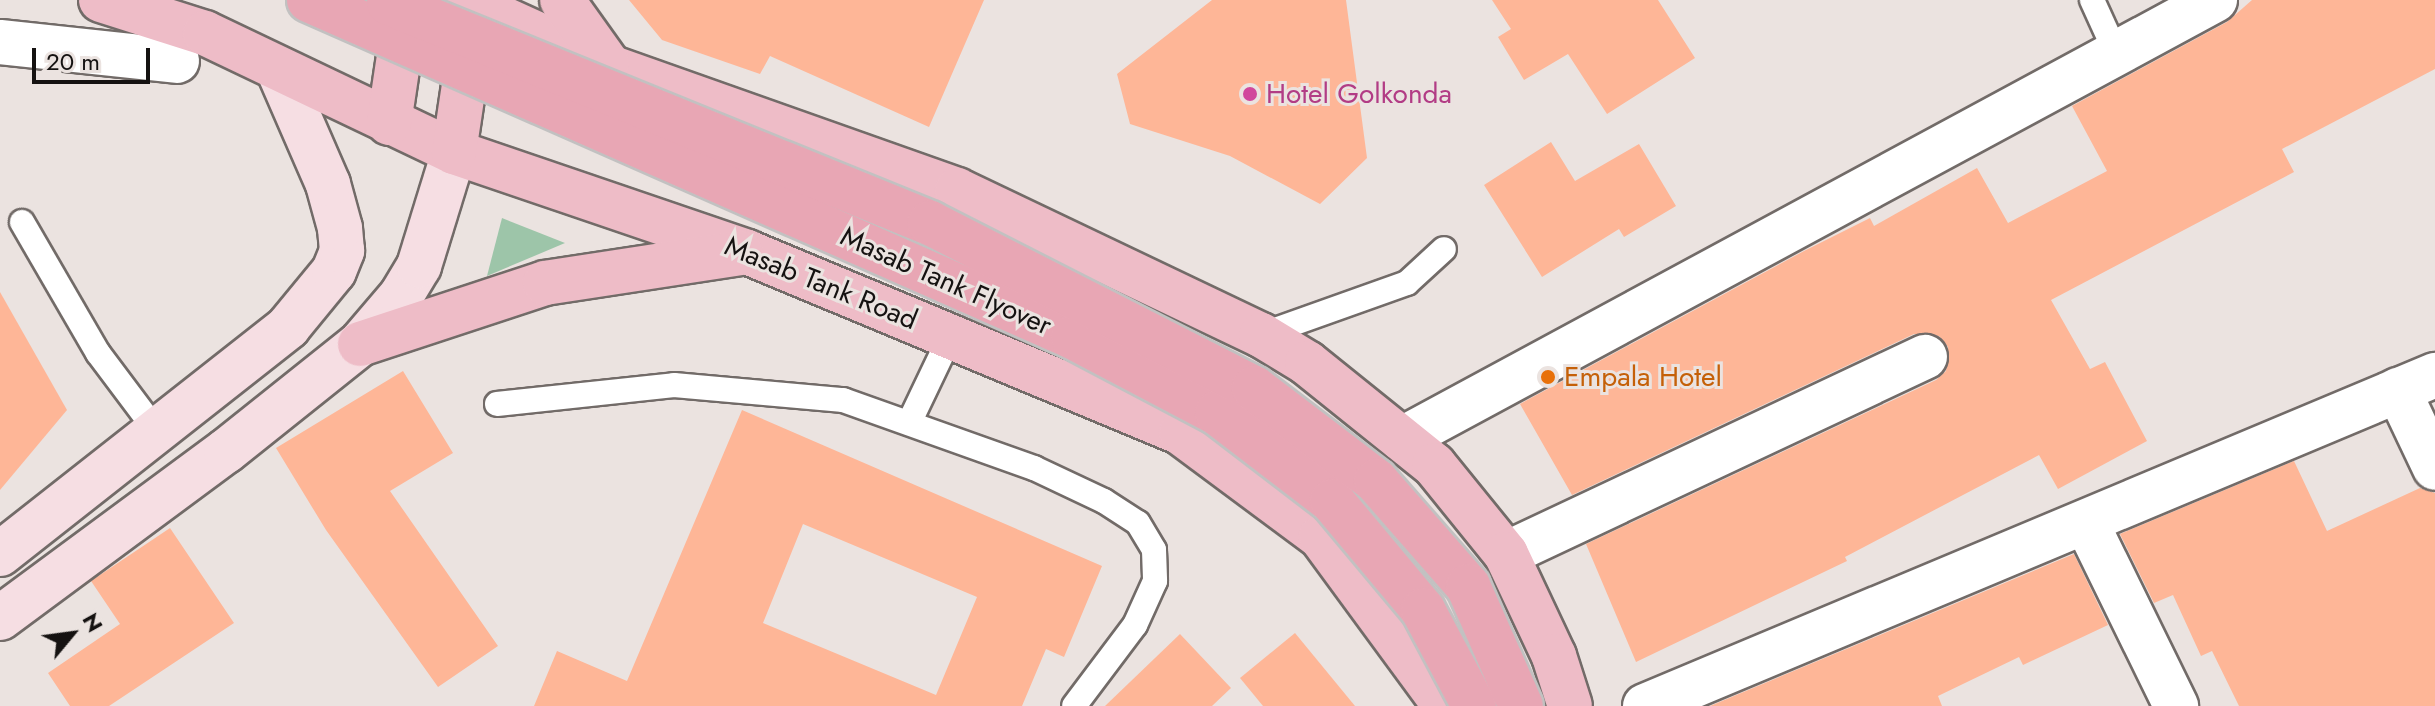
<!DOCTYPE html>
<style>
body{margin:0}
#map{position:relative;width:2435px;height:706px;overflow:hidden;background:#ebe3e0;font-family:Jost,sans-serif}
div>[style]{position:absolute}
.green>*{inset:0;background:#9dc5a9}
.building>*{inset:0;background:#feb697}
.roads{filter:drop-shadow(2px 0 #726b68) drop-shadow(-2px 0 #726b68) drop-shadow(0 2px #726b68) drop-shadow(0 -2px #726b68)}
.service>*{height:24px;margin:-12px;padding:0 12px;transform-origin:12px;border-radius:12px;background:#fff}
.minor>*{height:44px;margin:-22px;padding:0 22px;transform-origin:22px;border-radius:22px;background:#fff}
.secondary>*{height:44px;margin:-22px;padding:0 22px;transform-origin:22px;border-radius:22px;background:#f6dee3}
.primary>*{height:44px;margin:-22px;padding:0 22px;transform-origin:22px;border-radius:22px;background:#eebcc7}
.bridges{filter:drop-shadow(2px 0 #c2c1c1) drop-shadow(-2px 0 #c2c1c1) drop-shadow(0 2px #c2c1c1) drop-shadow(0 -2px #c2c1c1)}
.trunk-bridge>*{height:44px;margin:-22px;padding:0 22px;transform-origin:22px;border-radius:22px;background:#e8a6b4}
.dots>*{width:22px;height:22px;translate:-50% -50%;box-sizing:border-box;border:4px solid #ebe3e0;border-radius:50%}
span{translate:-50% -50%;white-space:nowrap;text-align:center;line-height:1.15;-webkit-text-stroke:6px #ebe3e0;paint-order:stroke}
.hotel-label{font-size:28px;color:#b23c85}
.left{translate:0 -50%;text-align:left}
.street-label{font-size:28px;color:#151211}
.food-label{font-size:28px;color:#c56008}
.north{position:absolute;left:32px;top:594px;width:80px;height:80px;-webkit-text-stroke:6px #ebe3e0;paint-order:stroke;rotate:61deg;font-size:22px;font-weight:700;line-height:32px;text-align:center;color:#151211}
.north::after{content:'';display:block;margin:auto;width:28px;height:36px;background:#151211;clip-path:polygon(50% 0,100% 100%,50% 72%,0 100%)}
.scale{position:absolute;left:32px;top:48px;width:118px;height:36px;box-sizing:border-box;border:4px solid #151211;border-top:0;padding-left:10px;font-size:24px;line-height:28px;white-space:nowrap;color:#151211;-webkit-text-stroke:6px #ebe3e0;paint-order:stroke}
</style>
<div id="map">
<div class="green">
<div style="clip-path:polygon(502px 218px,565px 243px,487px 276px)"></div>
</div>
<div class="building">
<div style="clip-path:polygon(629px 0,984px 0,929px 127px,770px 56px,760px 74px,662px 40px)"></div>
<div style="clip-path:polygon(1212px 0,1346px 0,1367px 158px,1320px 204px,1230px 156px,1130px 124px,1117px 74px)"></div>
<div style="clip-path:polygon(1492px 0,1658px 0,1695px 58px,1607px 114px,1568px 54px,1524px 80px,1498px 37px,1511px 29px)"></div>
<div style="clip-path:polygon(2252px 0,2435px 0,2435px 69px,2282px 149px,2294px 172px,2051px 300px,2090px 369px,2105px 362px,2147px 441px,2058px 489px,2039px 455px,1845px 557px,1847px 561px,1636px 662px,1586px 544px,1936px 380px,1946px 371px,1948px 347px,1939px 336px,1914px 334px,1572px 495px,1520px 404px,1804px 251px,1870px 218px,1874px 226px,1977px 168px,2008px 223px,2107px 171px,2072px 106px,2227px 22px)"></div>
<div style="clip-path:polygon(1551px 142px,1575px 181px,1639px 144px,1676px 206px,1624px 237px,1619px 229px,1542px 277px,1484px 185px)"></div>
<div style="clip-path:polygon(0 292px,67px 410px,0 490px)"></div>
<div style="clip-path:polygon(403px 371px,453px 453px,390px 491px,498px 646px,438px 687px,326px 530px,276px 448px)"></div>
<div style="clip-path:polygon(evenodd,742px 410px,1102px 566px,1064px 657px,1046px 649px,1022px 706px,534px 706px,557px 651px,627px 681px,742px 410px,803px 524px,977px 597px,936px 695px,763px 623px,803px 524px)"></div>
<div style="clip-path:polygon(2294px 461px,2327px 531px,2420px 488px,2435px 493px,2435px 706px,2239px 706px,2212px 651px,2201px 656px,2173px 595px,2154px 603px,2120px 534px)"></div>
<div style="clip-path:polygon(170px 528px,234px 623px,109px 706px,70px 706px,48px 673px,120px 624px,91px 581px)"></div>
<div style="clip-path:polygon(2074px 554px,2108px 625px,2023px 665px,2019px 657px,1938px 696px,1942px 706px,1710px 706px)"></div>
<div style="clip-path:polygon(1295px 633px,1355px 706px,1263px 706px,1240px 678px)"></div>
<div style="clip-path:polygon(1180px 634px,1231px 688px,1212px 706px,1105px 706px)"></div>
</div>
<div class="roads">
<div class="service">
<div style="left:2092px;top:0;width:60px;rotate:65.6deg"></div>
<div style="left:22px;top:222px;width:151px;rotate:59.9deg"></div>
<div style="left:98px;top:353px;width:100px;rotate:53.1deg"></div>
<div style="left:1261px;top:335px;width:155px;rotate:-19.6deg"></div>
<div style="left:1407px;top:283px;width:50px;rotate:-42.6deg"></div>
<div style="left:497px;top:404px;width:178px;rotate:-6.1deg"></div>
<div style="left:674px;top:385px;width:170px;rotate:5.1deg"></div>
<div style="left:843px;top:400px;width:203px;rotate:19.6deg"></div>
<div style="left:1034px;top:468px;width:77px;rotate:25.2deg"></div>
<div style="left:1104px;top:501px;width:40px;rotate:32.9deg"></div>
<div style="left:1138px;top:523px;width:31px;rotate:59deg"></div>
<div style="left:1154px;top:550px;width:31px;rotate:88deg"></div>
<div style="left:1155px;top:581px;width:48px;rotate:114.4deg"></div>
<div style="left:1135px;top:625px;width:101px;rotate:127deg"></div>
<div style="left:909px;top:423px;width:98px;rotate:-64.5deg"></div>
</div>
<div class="minor">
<div style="left:0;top:42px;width:178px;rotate:6.1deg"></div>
<div style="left:2398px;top:390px;width:86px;rotate:64.6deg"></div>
<div style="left:1402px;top:439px;width:924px;rotate:-28.37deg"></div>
<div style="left:2086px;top:522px;width:205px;rotate:63.9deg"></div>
<div style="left:1506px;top:554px;width:463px;rotate:-25.2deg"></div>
<div style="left:1645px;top:706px;width:857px;rotate:-22.73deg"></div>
</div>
<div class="secondary">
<div style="left:0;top:554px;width:367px;rotate:-38.2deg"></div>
<div style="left:288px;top:327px;width:72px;rotate:-50.6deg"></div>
<div style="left:334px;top:271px;width:22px;rotate:-68deg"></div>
<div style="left:342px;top:251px;width:23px;rotate:-95deg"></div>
<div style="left:340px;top:228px;width:46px;rotate:-105.3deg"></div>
<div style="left:328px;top:184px;width:125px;rotate:-113.5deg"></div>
<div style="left:0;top:618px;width:281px;rotate:-36.5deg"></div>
<div style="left:226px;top:451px;width:171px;rotate:-38.6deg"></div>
<div style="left:360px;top:344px;width:63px;rotate:-49.5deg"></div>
<div style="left:401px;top:296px;width:35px;rotate:-59deg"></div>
<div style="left:419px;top:266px;width:119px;rotate:-72.9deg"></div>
</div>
<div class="primary">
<div style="left:101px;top:0;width:109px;rotate:17.6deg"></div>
<div style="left:205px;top:33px;width:276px;rotate:25.5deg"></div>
<div style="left:454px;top:152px;width:310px;rotate:18.8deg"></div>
<div style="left:747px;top:252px;width:470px;rotate:22.6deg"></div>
<div style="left:1181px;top:433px;width:174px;rotate:36.6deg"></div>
<div style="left:1321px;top:537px;width:210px;rotate:53.7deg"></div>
<div style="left:462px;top:0;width:162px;rotate:24.4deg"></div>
<div style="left:610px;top:67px;width:368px;rotate:19.5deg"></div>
<div style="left:957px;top:190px;width:337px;rotate:25.5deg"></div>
<div style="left:1261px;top:335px;width:54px;rotate:31.3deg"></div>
<div style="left:1307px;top:363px;width:163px;rotate:38.8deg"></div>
<div style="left:1434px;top:465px;width:114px;rotate:51deg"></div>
<div style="left:1506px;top:554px;width:113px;rotate:64.8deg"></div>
<div style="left:1554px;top:656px;width:52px;rotate:72.3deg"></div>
<div style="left:562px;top:0;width:77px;rotate:54.5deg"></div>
<div style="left:389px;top:123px;width:121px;rotate:-81.5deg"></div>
<div style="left:454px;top:152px;width:122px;rotate:-81.5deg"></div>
<div style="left:360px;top:344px;width:195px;rotate:-18.2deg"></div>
<div style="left:545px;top:283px;width:198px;rotate:-8.7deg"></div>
</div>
</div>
<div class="bridges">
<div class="trunk-bridge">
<div style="left:309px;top:0;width:835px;rotate:23.8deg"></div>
<div style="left:1073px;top:337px;width:163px;rotate:27.8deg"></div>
<div style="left:1217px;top:413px;width:145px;rotate:37.4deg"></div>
<div style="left:1332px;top:501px;width:142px;rotate:50.1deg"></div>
<div style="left:1423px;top:610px;width:109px;rotate:62deg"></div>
<div style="left:389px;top:3px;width:584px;rotate:22.13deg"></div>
<div style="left:930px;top:223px;width:364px;rotate:27deg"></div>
<div style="left:1254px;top:388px;width:153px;rotate:37.3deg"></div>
<div style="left:1376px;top:481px;width:140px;rotate:48.8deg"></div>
<div style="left:1468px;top:586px;width:131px;rotate:66.2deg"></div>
</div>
</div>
<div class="dots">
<div style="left:1250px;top:94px;background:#d1479c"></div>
<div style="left:1548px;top:377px;background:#e8710a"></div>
</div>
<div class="hotel-label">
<span class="left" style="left:1266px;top:94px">Hotel Golkonda</span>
</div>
<div class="street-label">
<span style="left:946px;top:281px;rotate:24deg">Masab Tank Flyover</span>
<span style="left:821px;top:283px;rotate:22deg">Masab Tank Road</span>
</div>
<div class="food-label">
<span class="left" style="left:1564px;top:377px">Empala Hotel</span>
</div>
<div class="north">N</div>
<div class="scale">20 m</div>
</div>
